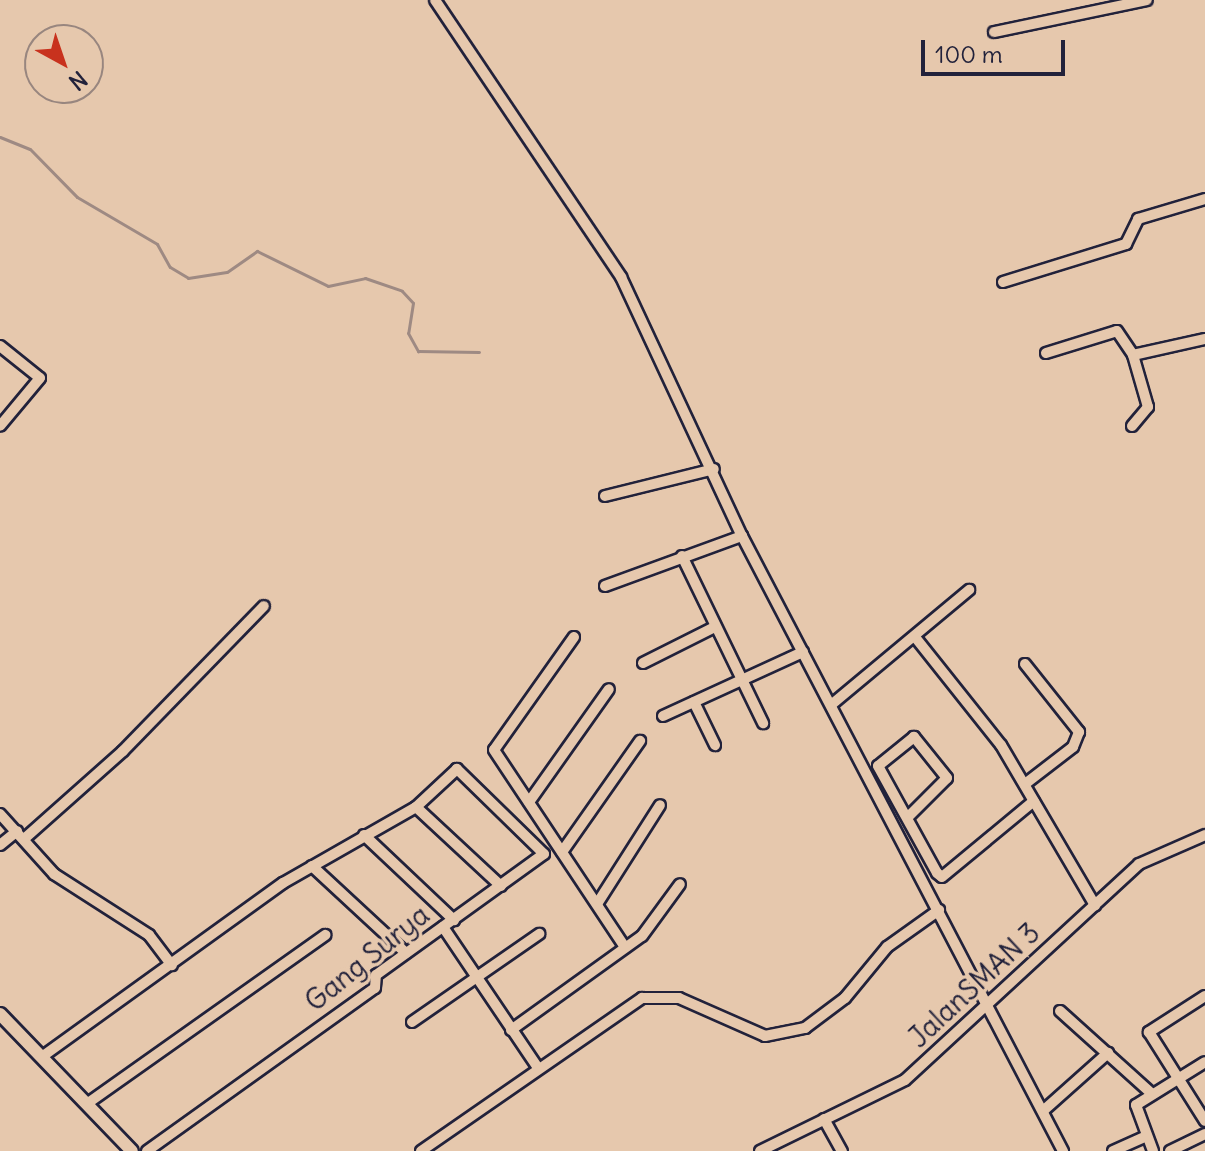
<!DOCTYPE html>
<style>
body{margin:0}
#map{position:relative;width:1205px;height:1151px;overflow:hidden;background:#e6c8ad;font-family:Delius,sans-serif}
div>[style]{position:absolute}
.stream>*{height:3px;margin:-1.5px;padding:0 1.5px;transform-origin:1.5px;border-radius:1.5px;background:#9e8a83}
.roads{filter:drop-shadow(2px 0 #22223b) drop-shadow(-2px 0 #22223b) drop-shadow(0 2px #22223b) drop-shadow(0 -2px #22223b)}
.minor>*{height:10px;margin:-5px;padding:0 5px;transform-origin:5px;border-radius:5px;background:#e6c8ad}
.major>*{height:12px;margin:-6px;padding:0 6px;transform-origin:6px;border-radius:6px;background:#e6c8ad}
span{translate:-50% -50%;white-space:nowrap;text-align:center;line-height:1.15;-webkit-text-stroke:7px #e6c8ad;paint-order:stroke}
.street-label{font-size:28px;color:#22223b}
.north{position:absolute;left:24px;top:24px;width:80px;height:80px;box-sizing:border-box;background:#e6c8ad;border:2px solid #98867f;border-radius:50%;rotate:140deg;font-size:22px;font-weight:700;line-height:32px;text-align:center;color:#22223b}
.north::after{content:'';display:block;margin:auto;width:28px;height:36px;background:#c8321e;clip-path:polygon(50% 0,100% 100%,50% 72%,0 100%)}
.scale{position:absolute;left:921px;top:40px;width:144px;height:36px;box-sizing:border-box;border:4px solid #22223b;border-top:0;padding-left:10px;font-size:24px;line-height:28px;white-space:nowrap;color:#22223b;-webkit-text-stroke:6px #e6c8ad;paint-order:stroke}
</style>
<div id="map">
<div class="stream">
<div style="left:0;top:137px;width:32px;rotate:22deg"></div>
<div style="left:30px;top:149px;width:67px;rotate:45.6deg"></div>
<div style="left:77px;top:197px;width:93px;rotate:30.4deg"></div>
<div style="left:157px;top:244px;width:26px;rotate:61deg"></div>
<div style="left:170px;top:267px;width:21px;rotate:31deg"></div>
<div style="left:188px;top:278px;width:39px;rotate:-9deg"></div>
<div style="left:227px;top:272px;width:37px;rotate:-35deg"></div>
<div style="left:257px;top:251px;width:79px;rotate:26.2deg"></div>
<div style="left:328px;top:286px;width:38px;rotate:-12deg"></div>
<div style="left:365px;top:278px;width:39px;rotate:19deg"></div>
<div style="left:402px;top:291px;width:16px;rotate:47deg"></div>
<div style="left:413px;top:303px;width:30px;rotate:99deg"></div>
<div style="left:408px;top:333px;width:21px;rotate:61deg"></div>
<div style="left:418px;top:351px;width:61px;rotate:0.9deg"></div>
</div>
<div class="roads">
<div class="minor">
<div style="left:435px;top:0;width:334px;rotate:56.1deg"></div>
<div style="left:621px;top:277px;width:286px;rotate:65deg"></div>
<div style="left:742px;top:536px;width:694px;rotate:62.44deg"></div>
<div style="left:994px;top:32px;width:156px;rotate:-11.8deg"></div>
<div style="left:1003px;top:282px;width:129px;rotate:-17.2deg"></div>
<div style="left:1126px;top:244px;width:28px;rotate:-64deg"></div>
<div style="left:1138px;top:219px;width:70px;rotate:-16.6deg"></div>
<div style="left:0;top:346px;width:51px;rotate:38.7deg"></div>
<div style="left:40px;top:378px;width:62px;rotate:129.8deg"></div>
<div style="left:1046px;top:353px;width:74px;rotate:-17.2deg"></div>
<div style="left:1117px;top:331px;width:29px;rotate:56deg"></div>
<div style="left:1133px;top:355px;width:74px;rotate:-12.5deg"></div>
<div style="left:1132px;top:426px;width:25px;rotate:-50deg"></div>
<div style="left:1148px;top:407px;width:54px;rotate:-106.1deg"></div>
<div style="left:605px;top:496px;width:112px;rotate:-13.9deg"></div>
<div style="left:682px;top:556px;width:186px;rotate:64.1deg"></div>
<div style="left:605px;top:586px;width:146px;rotate:-20.1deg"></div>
<div style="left:574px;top:637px;width:138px;rotate:125.3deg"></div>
<div style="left:494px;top:750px;width:237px;rotate:56.4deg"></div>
<div style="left:915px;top:637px;width:138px;rotate:51.5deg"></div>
<div style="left:1001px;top:745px;width:186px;rotate:59.6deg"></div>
<div style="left:643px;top:663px;width:78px;rotate:-26.6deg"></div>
<div style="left:1025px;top:664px;width:87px;rotate:51.5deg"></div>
<div style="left:1079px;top:732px;width:16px;rotate:112deg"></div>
<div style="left:1073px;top:747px;width:61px;rotate:142.4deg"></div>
<div style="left:694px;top:702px;width:48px;rotate:64deg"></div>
<div style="left:831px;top:705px;width:180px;rotate:-39.8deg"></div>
<div style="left:663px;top:716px;width:154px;rotate:-24.6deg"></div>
<div style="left:529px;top:802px;width:138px;rotate:-54.7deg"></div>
<div style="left:0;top:814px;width:81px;rotate:48deg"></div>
<div style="left:54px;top:874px;width:113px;rotate:32.7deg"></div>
<div style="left:149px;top:935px;width:38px;rotate:53deg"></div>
<div style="left:908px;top:817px;width:55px;rotate:-45deg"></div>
<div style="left:947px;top:778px;width:53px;rotate:-128.8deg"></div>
<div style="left:914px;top:737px;width:46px;rotate:141.1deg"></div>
<div style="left:878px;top:766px;width:122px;rotate:61.1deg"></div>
<div style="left:937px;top:873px;width:6px;rotate:39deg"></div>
<div style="left:942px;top:877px;width:119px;rotate:-39.6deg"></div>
<div style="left:364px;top:835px;width:124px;rotate:43.4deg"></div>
<div style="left:24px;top:839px;width:132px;rotate:-41.6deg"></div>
<div style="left:123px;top:751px;width:202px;rotate:-45.8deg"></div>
<div style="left:0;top:845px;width:22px;rotate:-39deg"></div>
<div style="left:562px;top:852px;width:136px;rotate:-54.9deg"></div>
<div style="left:312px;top:866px;width:128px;rotate:42.8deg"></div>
<div style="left:597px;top:904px;width:117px;rotate:-57.5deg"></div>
<div style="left:443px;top:927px;width:170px;rotate:56deg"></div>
<div style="left:1205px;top:996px;width:67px;rotate:147.3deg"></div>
<div style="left:1149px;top:1032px;width:105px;rotate:57.8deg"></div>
<div style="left:1060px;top:1011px;width:121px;rotate:42deg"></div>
<div style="left:412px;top:1022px;width:155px;rotate:-34.7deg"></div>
<div style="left:511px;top:1030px;width:161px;rotate:-35.7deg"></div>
<div style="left:642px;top:936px;width:64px;rotate:-53.8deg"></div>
<div style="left:43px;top:1056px;width:296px;rotate:-35.8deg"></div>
<div style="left:283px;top:883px;width:153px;rotate:-29.7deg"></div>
<div style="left:416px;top:807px;width:116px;rotate:42.9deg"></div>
<div style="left:88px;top:1103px;width:291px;rotate:-35.3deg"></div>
<div style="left:1044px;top:1110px;width:86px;rotate:-41.7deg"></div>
<div style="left:824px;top:1119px;width:37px;rotate:61deg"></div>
<div style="left:147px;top:1151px;width:280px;rotate:-35.6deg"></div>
<div style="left:375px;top:988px;width:13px;rotate:-86deg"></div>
<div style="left:376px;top:975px;width:207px;rotate:-35.8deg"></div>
<div style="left:544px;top:854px;width:122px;rotate:-135.7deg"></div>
<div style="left:457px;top:769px;width:56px;rotate:137.2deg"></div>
<div style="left:421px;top:1151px;width:269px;rotate:-34.7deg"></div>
<div style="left:642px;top:998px;width:37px"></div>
<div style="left:679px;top:998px;width:94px;rotate:23.8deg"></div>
<div style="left:765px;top:1036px;width:41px;rotate:-11.3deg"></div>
<div style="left:805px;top:1028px;width:50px;rotate:-36.9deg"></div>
<div style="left:845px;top:998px;width:66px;rotate:-50.5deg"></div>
<div style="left:887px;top:947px;width:64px;rotate:-35.4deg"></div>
<div style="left:760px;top:1151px;width:161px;rotate:-26.1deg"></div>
<div style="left:905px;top:1080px;width:318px;rotate:-42.7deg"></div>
<div style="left:1139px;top:864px;width:72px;rotate:-23.7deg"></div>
<div style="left:1113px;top:1151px;width:36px;rotate:-24deg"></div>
<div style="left:1153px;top:1151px;width:49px;rotate:-110.3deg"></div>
<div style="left:1136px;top:1105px;width:81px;rotate:-31.9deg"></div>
<div style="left:1170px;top:1151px;width:39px;rotate:-26deg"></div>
</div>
<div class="major">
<div style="left:0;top:1014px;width:190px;rotate:46.1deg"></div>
</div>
</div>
<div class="street-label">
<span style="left:367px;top:958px;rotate:-39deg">Gang Surya</span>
<span style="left:974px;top:985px;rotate:-43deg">JalanSMAN 3</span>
</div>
<div class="north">N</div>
<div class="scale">100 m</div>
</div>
